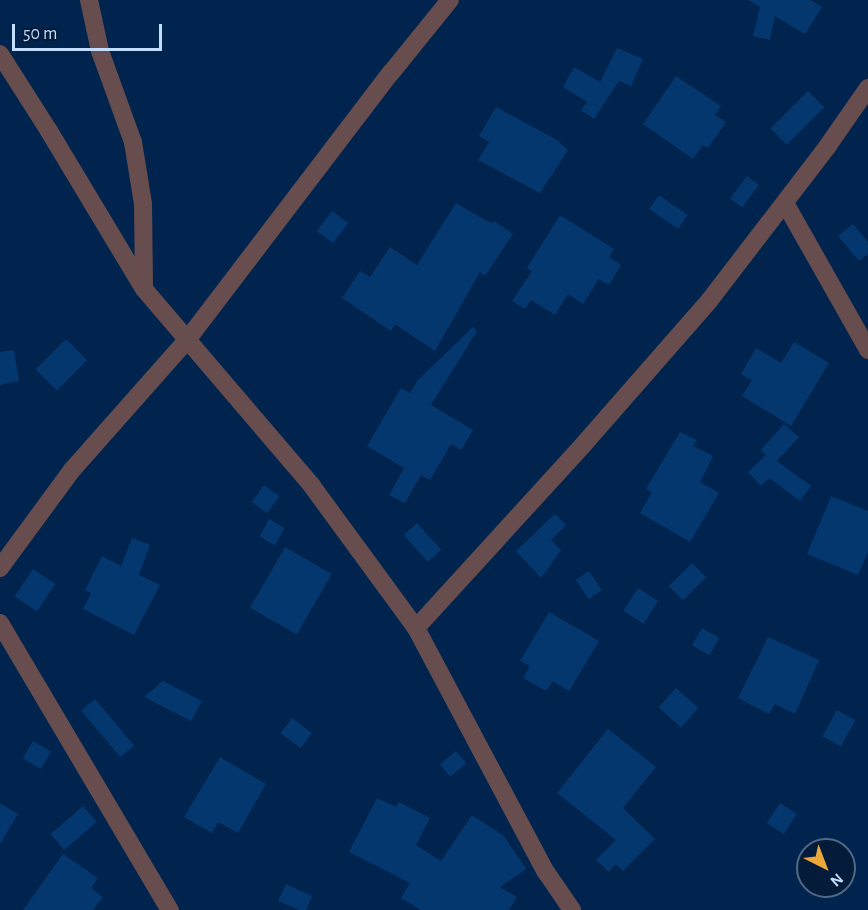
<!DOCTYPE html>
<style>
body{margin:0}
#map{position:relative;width:868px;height:910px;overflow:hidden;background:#00244d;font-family:"Alegreya Sans",sans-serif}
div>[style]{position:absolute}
.building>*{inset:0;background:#04376e;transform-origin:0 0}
.minor>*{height:18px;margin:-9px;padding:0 9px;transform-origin:9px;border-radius:9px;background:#684d4e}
span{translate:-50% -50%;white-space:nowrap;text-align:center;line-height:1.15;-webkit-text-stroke:4.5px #041b39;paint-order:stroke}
.north{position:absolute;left:796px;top:838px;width:60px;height:60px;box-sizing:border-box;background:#041b39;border:2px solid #506988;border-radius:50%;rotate:138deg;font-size:16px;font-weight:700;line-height:24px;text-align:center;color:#c3ddfe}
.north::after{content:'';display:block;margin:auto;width:21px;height:27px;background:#eca93b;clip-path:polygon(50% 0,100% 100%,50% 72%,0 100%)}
.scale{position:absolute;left:12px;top:24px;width:150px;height:27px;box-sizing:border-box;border:3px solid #c3ddfe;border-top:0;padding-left:8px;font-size:18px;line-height:21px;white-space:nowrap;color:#c3ddfe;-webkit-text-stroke:4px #041b39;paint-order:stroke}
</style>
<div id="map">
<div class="building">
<div style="clip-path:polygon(748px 0,810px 0,822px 7px,805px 34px,775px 16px,770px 40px,753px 36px,760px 7px)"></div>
<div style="clip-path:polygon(617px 48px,643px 59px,631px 86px,619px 81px,594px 119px,581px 110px,587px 102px,563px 87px,574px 67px,600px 82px)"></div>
<div style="clip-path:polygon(676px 76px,721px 106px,715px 115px,726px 122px,708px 148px,703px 145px,693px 159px,643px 124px)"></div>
<div style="left:808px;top:91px;width:23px;height:53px;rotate:45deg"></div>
<div style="clip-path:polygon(496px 107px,557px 140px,568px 150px,540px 193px,478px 160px,489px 142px,479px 136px)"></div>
<div style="left:747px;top:176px;width:15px;height:28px;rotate:37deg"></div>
<div style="left:659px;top:195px;width:35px;height:17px;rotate:35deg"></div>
<div style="clip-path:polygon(456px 203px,480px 217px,492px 223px,494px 221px,513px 234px,485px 276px,480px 272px,435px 351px,395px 324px,391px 331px,342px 298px,360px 271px,370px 277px,390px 247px,417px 265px)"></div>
<div style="left:332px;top:211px;width:20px;height:25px;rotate:37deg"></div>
<div style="clip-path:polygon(560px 215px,614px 249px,609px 257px,621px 265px,609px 285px,599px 279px,583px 304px,568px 294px,555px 315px,531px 300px,525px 309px,512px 301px,532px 271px,527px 268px)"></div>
<div style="clip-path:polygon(853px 224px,868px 242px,868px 254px,859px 261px,838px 236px)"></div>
<div style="clip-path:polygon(473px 327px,477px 331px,431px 405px,473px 430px,461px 450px,451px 444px,430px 480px,421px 475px,405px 503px,389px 495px,404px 468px,367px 446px,401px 388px,410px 393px,417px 381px)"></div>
<div style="left:66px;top:339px;width:30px;height:43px;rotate:45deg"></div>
<div style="clip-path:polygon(794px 342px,829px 363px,791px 426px,742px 396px,752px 380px,741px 374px,756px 348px,781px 363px)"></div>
<div style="clip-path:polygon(14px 350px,19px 381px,0 385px,0 352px)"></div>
<div style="clip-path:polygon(784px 424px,799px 437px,777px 461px,811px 486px,800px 501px,769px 478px,761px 486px,748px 472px,766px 455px,761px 450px)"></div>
<div style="clip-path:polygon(680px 432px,697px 440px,693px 446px,713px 456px,700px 482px,719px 493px,690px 542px,640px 513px,652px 492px,646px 489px)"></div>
<div style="left:264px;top:485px;width:19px;height:21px;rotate:36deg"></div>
<div style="clip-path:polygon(831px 496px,868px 511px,868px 552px,858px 575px,807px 554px)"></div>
<div style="clip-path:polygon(555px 514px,566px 525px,551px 540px,561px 550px,541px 578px,516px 551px)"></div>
<div style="left:269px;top:519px;width:18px;height:20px;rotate:29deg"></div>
<div style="left:417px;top:523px;width:36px;height:18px;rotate:48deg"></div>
<div style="clip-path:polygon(132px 538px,150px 545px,139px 575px,160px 585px,134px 635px,83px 609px,91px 593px,85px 590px,102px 556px,121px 566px)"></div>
<div style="left:285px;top:547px;width:54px;height:70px;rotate:30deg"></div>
<div style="left:692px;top:563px;width:20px;height:33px;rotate:45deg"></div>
<div style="left:33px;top:569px;width:27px;height:33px;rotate:34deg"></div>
<div style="left:589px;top:571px;width:23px;height:16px;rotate:56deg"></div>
<div style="left:638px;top:588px;width:24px;height:27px;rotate:33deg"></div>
<div style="clip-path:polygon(549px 612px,599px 641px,569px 691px,553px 681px,546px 691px,523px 678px,530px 666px,520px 661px)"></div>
<div style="left:702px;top:628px;width:20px;height:20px;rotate:30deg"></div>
<div style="clip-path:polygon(768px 637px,819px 660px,795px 714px,775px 704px,769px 714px,738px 698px)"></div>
<div style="clip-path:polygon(163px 681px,202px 701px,191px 721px,144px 697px)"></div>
<div style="left:676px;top:688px;width:30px;height:26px;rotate:42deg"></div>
<div style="left:95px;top:699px;width:61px;height:18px;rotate:50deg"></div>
<div style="left:837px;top:710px;width:21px;height:30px;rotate:29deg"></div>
<div style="left:292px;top:718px;width:25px;height:19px;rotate:37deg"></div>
<div style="clip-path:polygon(608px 729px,656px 767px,623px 808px,655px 839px,623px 871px,616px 864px,609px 872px,596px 860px,616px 840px,557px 793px)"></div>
<div style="left:33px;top:741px;width:21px;height:20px;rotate:31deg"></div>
<div style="left:456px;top:751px;width:16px;height:21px;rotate:50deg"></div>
<div style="clip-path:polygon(220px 757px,266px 784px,238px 833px,218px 822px,212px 833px,184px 817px)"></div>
<div style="clip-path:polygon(377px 798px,396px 807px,399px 802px,430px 818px,416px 845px,441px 861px,472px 815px,504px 836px,526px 869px,500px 887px,517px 897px,509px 910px,421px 910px,401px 898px,410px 883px,349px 852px)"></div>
<div style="clip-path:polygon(0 803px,18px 814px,0 844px)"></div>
<div style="left:780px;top:803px;width:20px;height:24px;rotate:33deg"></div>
<div style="left:83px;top:806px;width:21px;height:43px;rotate:49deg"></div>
<div style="clip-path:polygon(63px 854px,98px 878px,91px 888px,103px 897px,93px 910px,23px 910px)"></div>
<div style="clip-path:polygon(286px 884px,312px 896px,306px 910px,299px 910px,278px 901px)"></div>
</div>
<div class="minor">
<div style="left:89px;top:0;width:52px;rotate:77.8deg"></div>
<div style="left:100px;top:51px;width:97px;rotate:70.1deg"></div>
<div style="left:133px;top:142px;width:63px;rotate:80.8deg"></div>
<div style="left:143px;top:204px;width:83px;rotate:89.3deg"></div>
<div style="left:0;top:54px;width:91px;rotate:57.5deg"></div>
<div style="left:49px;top:131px;width:184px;rotate:59deg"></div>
<div style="left:144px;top:289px;width:259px;rotate:49.5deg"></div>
<div style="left:312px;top:486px;width:176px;rotate:53.8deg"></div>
<div style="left:416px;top:628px;width:276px;rotate:62deg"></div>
<div style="left:546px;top:872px;width:46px;rotate:55.6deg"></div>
<div style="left:785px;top:203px;width:169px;rotate:60.5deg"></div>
<div style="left:0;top:568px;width:122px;rotate:-53.7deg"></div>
<div style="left:72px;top:470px;width:174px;rotate:-48.5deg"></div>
<div style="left:187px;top:340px;width:335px;rotate:-52.7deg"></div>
<div style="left:390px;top:74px;width:95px;rotate:-51deg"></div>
<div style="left:0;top:623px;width:334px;rotate:59.4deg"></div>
<div style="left:416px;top:628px;width:248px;rotate:-47.6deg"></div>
<div style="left:583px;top:445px;width:191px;rotate:-48.8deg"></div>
<div style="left:709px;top:301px;width:194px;rotate:-52.5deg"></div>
<div style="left:827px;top:147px;width:72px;rotate:-55.2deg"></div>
</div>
<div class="north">N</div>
<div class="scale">50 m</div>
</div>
